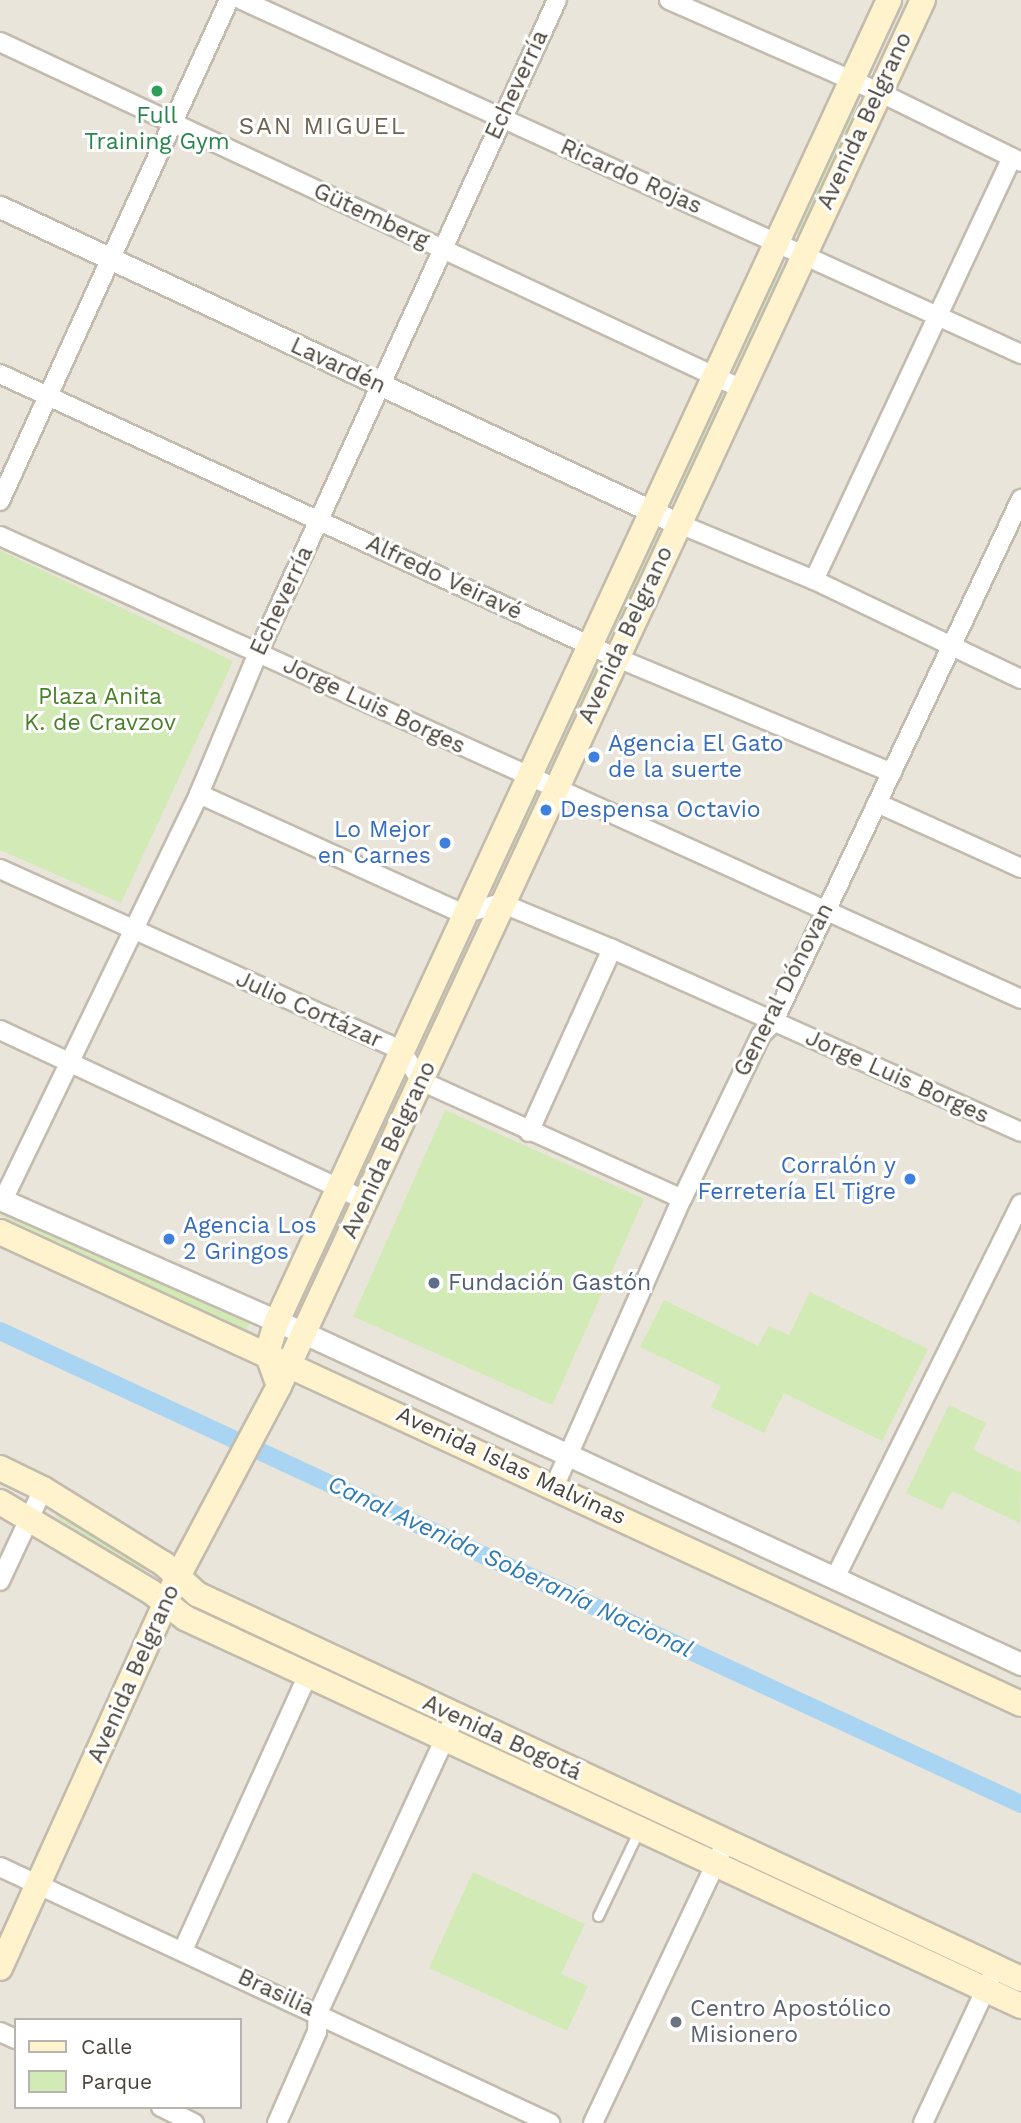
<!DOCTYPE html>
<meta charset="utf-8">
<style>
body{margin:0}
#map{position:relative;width:1021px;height:2123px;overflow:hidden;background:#f6f3ec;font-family:"Work Sans",sans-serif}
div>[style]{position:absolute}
.residential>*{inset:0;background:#eae5da}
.green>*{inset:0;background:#d2eab5;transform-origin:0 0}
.canal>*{height:18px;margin:-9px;padding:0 9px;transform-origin:9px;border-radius:9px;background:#a9d4f2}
.roads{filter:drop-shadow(2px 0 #c2bbae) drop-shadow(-2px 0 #c2bbae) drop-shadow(0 2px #c2bbae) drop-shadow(0 -2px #c2bbae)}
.service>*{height:9px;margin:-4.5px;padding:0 4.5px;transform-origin:4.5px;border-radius:4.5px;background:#fff}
.minor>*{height:18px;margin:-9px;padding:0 9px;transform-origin:9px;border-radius:9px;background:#fff}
.tertiary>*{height:21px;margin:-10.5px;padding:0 10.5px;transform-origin:10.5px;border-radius:10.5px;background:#fff}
.secondary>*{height:24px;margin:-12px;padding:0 12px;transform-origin:12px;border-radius:12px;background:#fff3cd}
.dots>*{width:19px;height:19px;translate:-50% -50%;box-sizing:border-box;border:4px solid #fff;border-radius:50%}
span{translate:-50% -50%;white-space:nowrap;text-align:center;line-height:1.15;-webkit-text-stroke:6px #fff;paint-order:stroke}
.street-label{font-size:23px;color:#4b4439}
.leisure-label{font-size:23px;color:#27864d}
.park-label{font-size:23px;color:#4a7f2a}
.shop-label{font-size:23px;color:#366cbe}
.left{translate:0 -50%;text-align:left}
.right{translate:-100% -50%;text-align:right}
.service-label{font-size:23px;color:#4e5e75}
.worship-label{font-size:23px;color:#5b616d}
.neighbourhood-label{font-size:24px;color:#6e6250;letter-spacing:2px}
.water-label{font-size:24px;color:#2e7ab2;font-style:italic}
.legend{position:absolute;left:14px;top:2018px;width:228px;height:91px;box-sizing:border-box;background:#fff;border:2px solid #b7b4b0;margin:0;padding:9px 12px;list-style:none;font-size:21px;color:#4b4439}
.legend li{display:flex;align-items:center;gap:14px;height:35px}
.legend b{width:35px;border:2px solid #b7b4b0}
</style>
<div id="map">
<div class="residential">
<div style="clip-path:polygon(evenodd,0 0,1021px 0,1021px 2123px,0 2123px,0 0,16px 2020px,240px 2020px,240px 2107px,16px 2107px,16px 2020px)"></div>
</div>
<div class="green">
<div style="clip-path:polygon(851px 103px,862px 108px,799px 234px,794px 229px)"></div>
<div style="left:776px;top:264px;width:12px;height:112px;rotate:24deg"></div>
<div style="left:716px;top:392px;width:13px;height:113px;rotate:23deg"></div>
<div style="left:654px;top:530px;width:12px;height:112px;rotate:24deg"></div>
<div style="clip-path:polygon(0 550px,233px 661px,121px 903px,0 850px)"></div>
<div style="left:593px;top:662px;width:12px;height:112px;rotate:24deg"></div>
<div style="left:533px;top:790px;width:12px;height:105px;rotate:24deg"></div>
<div style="left:461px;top:940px;width:12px;height:112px;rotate:24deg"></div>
<div style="left:400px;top:1078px;width:12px;height:112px;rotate:24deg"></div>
<div style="left:445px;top:1110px;width:218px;height:226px;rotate:24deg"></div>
<div style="left:343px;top:1202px;width:13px;height:125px;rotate:29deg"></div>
<div style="clip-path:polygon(0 1209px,251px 1319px,246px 1331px,0 1215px)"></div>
<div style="clip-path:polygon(810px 1292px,928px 1349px,882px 1441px,784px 1393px,764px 1433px,711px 1407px,721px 1386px,640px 1347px,664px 1300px,758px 1346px,769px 1326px,789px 1335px)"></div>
<div style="clip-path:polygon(949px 1405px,986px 1423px,973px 1450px,1021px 1473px,1020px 1523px,952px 1491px,942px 1510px,906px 1493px)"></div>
<div style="left:61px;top:1507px;width:104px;height:11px;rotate:33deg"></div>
<div style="clip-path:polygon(473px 1872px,585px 1924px,561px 1974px,588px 1986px,567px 2031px,429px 1968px)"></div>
</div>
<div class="canal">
<div style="left:0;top:1331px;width:1125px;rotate:24.86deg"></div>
</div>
<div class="roads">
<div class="service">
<div style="left:598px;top:1916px;width:93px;rotate:-64.5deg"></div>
</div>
<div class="minor">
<div style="left:242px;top:0;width:856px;rotate:24.44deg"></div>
<div style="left:669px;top:0;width:229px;rotate:23.7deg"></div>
<div style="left:879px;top:92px;width:158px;rotate:26.2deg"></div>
<div style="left:0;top:42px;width:819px;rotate:25.06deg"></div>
<div style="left:0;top:374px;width:677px;rotate:24.71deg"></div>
<div style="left:615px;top:657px;width:300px;rotate:22.7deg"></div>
<div style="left:0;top:501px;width:551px;rotate:-65.44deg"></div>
<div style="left:677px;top:523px;width:148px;rotate:22.6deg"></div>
<div style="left:814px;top:580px;width:229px;rotate:25.6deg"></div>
<div style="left:0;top:536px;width:1121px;rotate:24.39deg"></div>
<div style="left:814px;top:580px;width:466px;rotate:-64.9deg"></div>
<div style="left:199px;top:794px;width:290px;rotate:24.4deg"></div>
<div style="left:463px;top:914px;width:40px;rotate:-16deg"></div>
<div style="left:501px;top:903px;width:120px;rotate:22.5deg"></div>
<div style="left:612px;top:949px;width:448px;rotate:24.1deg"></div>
<div style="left:877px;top:803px;width:158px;rotate:24.3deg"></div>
<div style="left:0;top:869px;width:440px;rotate:24.3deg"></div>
<div style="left:401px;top:1050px;width:37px;rotate:57deg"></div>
<div style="left:421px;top:1081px;width:286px;rotate:24.3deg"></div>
<div style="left:0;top:1030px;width:403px;rotate:25deg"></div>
<div style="left:529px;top:1132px;width:201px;rotate:-65.6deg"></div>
<div style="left:3px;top:1200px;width:451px;rotate:-64.2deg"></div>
<div style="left:199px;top:794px;width:153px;rotate:-67.3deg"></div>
<div style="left:258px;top:653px;width:718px;rotate:-65.4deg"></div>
<div style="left:555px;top:1485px;width:313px;rotate:-66.1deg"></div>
<div style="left:682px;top:1199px;width:182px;rotate:-64.3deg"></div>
<div style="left:761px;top:1035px;width:17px;rotate:-45deg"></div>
<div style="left:773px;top:1023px;width:580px;rotate:-64.67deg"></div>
<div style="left:835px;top:1578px;width:418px;rotate:-63.6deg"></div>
<div style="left:0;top:1581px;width:102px;rotate:-64.9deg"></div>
<div style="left:0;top:1867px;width:607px;rotate:24.96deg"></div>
<div style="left:183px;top:1950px;width:303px;rotate:-65.6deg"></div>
<div style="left:0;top:2032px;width:17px;rotate:24deg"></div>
<div style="left:161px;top:2107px;width:37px;rotate:26deg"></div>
<div style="left:277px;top:2123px;width:99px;rotate:-66.3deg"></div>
<div style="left:317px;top:2032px;width:19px;rotate:-87deg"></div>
<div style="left:318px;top:2013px;width:326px;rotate:-65.2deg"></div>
<div style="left:593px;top:2123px;width:313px;rotate:-64.7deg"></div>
<div style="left:923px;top:2123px;width:158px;rotate:-64.9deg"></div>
</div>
<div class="tertiary">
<div style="left:0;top:207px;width:747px;rotate:25.02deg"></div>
<div style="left:0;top:1199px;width:332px;rotate:23.8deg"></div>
<div style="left:304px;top:1333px;width:790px;rotate:24.78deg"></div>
</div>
<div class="secondary">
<div style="left:0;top:1232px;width:1125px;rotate:24.81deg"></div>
<div style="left:279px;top:1386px;width:35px;rotate:-110deg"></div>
<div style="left:267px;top:1353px;width:34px;rotate:-73deg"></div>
<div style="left:277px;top:1321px;width:1456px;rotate:-65.14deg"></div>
<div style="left:0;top:1468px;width:48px;rotate:26deg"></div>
<div style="left:43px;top:1489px;width:142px;rotate:31.8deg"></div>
<div style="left:164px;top:1564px;width:45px;rotate:42.3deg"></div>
<div style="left:197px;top:1594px;width:910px;rotate:25.04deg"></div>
<div style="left:0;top:1502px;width:174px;rotate:30.7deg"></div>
<div style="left:150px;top:1591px;width:44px;rotate:37.6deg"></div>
<div style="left:185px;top:1618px;width:922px;rotate:24.9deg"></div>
<div style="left:0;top:1968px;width:428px;rotate:-65.6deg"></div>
<div style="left:177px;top:1578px;width:217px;rotate:-62deg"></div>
<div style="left:279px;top:1386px;width:1528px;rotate:-65.08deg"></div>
</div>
</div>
<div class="dots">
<div style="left:157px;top:91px;background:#2e9e5b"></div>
<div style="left:594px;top:757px;background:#3f7fe0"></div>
<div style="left:546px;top:810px;background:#3f7fe0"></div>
<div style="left:445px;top:843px;background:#3f7fe0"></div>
<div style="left:910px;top:1179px;background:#3f7fe0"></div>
<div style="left:169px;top:1239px;background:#3f7fe0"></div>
<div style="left:434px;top:1283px;background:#5c6f8a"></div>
<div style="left:676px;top:2022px;background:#6b7280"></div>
</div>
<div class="street-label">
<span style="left:517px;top:85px;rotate:-65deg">Echeverría</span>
<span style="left:865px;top:121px;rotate:-65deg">Avenida Belgrano</span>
<span style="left:631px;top:177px;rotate:24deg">Ricardo Rojas</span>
<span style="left:371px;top:216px;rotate:25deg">Gütemberg</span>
<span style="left:338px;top:366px;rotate:25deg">Lavardén</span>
<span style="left:444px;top:578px;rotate:25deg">Alfredo Veiravé</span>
<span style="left:282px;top:601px;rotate:-65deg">Echeverría</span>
<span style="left:626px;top:635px;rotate:-65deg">Avenida Belgrano</span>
<span style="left:374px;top:706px;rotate:25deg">Jorge Luis Borges</span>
<span style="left:784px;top:990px;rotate:-63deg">General Dónovan</span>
<span style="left:309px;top:1010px;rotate:24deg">Julio Cortázar</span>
<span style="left:897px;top:1077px;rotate:24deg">Jorge Luis Borges</span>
<span style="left:389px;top:1150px;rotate:-65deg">Avenida Belgrano</span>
<span style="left:511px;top:1466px;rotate:25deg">Avenida Islas Malvinas</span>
<span style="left:134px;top:1674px;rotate:-66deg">Avenida Belgrano</span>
<span style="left:502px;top:1738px;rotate:25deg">Avenida Bogotá</span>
<span style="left:276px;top:1993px;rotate:25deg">Brasilia</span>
</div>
<div class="leisure-label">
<span style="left:157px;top:129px">Full<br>Training Gym</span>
</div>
<div class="park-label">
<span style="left:100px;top:710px">Plaza Anita<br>K. de Cravzov</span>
</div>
<div class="shop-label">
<span class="left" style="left:608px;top:757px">Agencia El Gato<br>de la suerte</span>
<span class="left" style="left:560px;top:810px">Despensa Octavio</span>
<span class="right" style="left:431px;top:843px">Lo Mejor<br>en Carnes</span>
<span class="right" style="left:896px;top:1179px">Corralón y<br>Ferretería El Tigre</span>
<span class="left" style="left:183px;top:1239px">Agencia Los<br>2 Gringos</span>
</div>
<div class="service-label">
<span class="left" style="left:448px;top:1283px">Fundación Gastón</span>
</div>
<div class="worship-label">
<span class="left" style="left:690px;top:2022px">Centro Apostólico<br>Misionero</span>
</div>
<div class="neighbourhood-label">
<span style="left:323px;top:127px">SAN MIGUEL</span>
</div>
<div class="water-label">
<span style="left:510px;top:1567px;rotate:25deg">Canal Avenida Soberanía Nacional</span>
</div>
<ul class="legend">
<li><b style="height:9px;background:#fff3cd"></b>Calle</li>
<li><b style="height:19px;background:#d2eab5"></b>Parque</li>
</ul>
</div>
